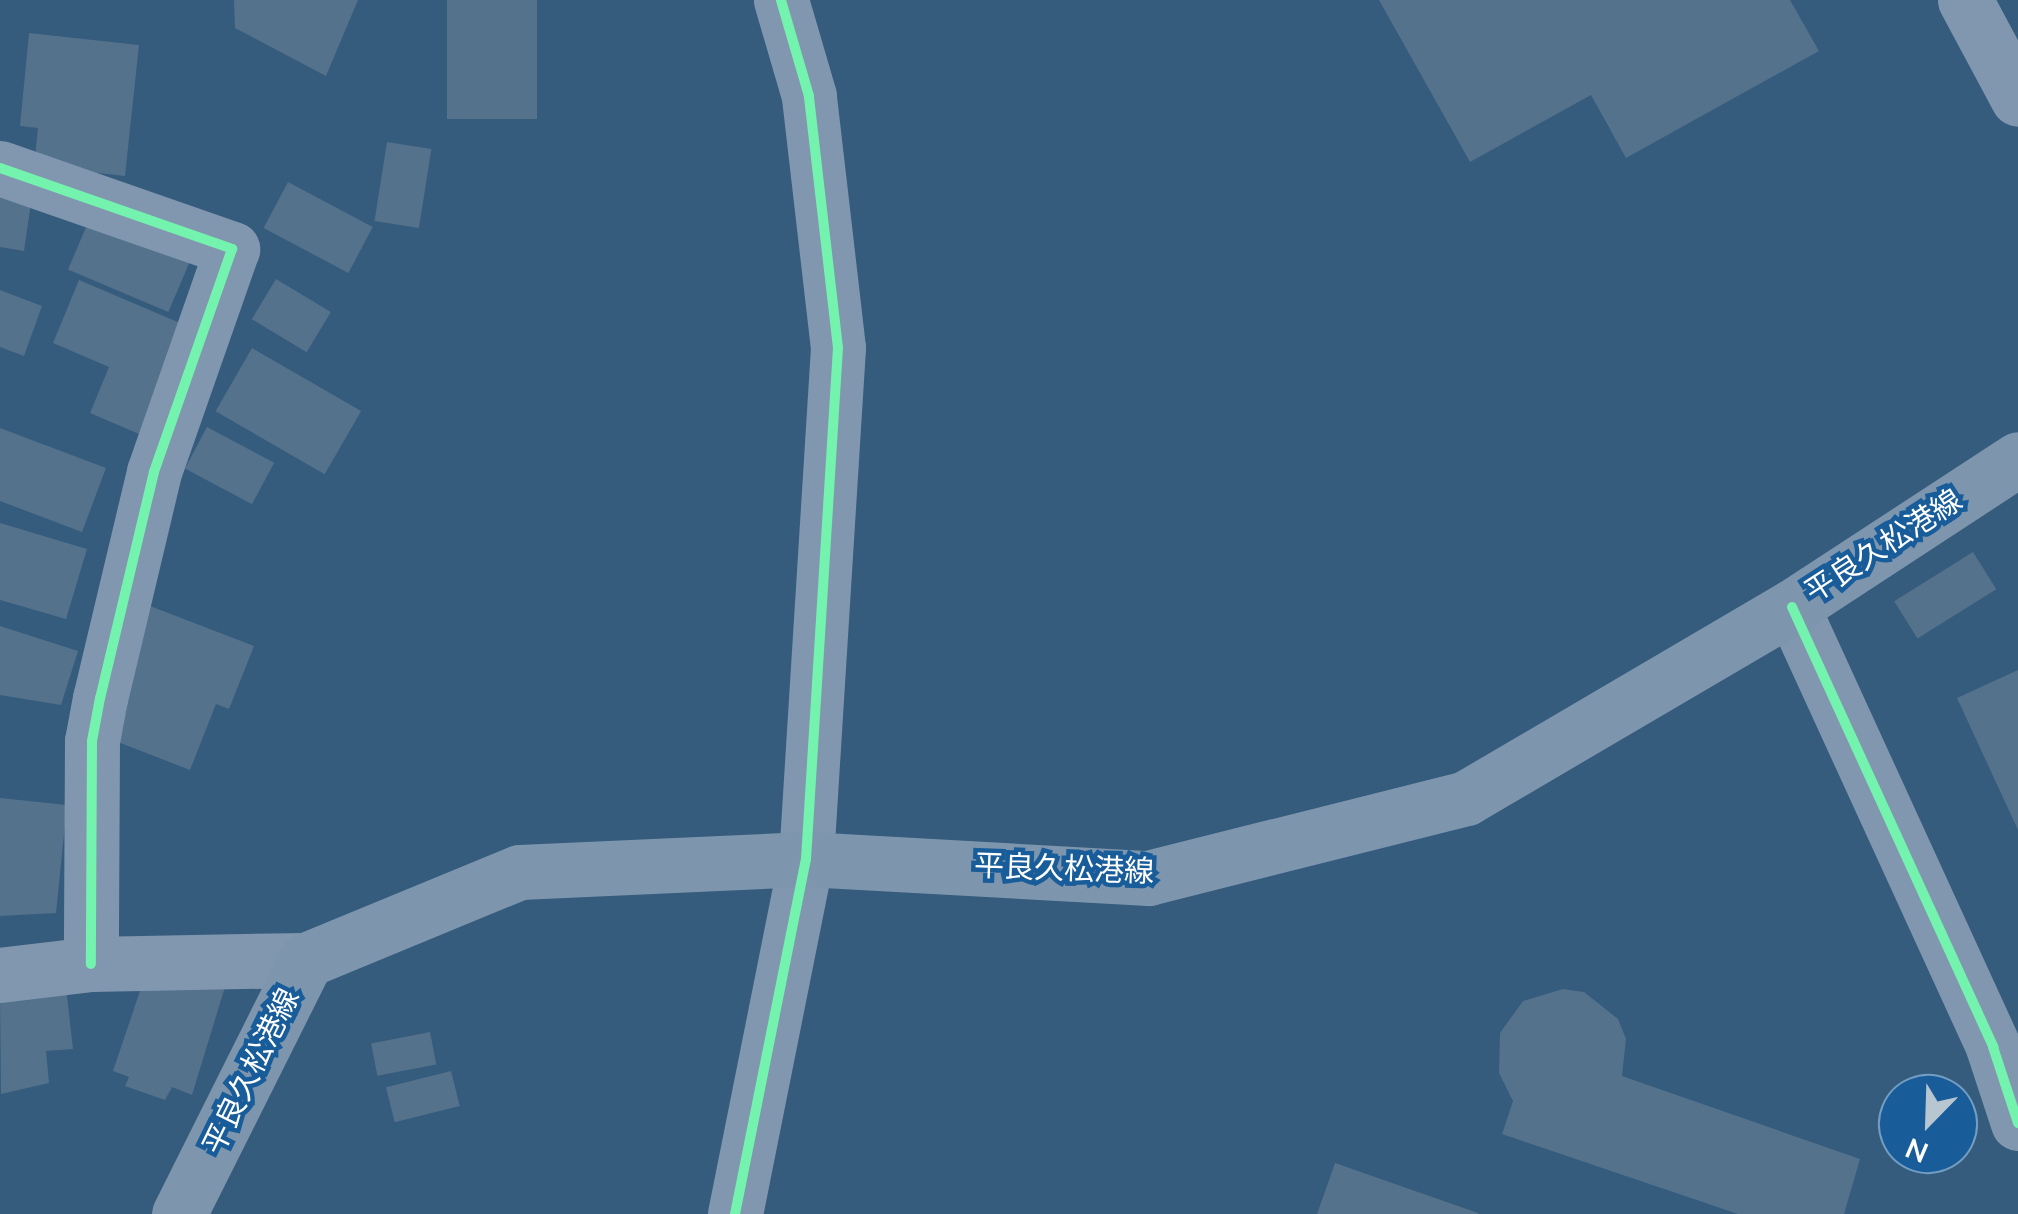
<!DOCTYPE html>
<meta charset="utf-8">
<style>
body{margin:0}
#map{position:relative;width:2018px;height:1214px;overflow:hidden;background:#355b7d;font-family:"Nunito Sans","Noto Sans JP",sans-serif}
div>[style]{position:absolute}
.building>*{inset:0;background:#54728c;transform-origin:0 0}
.minor>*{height:55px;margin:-27.5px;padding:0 27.5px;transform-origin:27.5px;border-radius:27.5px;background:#8097af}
.major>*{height:55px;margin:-27.5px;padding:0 27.5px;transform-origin:27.5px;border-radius:27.5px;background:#7d96ad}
.cycleway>*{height:10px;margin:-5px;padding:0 5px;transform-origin:5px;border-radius:5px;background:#73f3ae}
span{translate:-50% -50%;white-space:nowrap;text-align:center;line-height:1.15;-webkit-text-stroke:9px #185c9a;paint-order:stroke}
.street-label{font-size:30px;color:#fff}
.north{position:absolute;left:1878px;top:1074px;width:100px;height:100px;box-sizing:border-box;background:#185c9a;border:2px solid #749dc2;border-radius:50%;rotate:203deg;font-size:28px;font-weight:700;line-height:40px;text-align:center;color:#fff}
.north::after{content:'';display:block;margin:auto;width:35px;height:45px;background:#b8c6d2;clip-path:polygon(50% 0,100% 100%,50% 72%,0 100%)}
</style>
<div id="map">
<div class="building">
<div style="clip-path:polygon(234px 0,358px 0,326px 76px,235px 28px)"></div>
<div style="left:447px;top:0;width:90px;height:119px"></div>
<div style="clip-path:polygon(1379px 0,1790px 0,1819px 51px,1626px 158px,1591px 95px,1470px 162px)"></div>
<div style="clip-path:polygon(29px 33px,139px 45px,125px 176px,34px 166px,38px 128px,20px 126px)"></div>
<div style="left:387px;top:142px;width:45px;height:80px;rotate:9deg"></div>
<div style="left:288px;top:182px;width:96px;height:52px;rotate:28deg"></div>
<div style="clip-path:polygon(0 191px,32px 196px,24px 251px,0 247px)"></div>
<div style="left:95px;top:206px;width:109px;height:69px;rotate:23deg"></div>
<div style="left:276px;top:279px;width:64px;height:47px;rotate:31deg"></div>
<div style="clip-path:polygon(79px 280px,199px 331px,153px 440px,90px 413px,109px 367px,53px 343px)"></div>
<div style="clip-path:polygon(0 290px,42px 306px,24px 356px,0 347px)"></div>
<div style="left:252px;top:348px;width:126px;height:73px;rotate:30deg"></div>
<div style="left:207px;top:427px;width:76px;height:47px;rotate:28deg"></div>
<div style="clip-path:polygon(0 428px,106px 468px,82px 532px,0 501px)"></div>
<div style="clip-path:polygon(0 523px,87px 549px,66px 619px,0 600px)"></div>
<div style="left:1973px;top:552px;width:44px;height:93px;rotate:58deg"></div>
<div style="clip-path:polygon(150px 606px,254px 646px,229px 709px,216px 704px,190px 770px,100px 735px)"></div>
<div style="clip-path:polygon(0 626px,78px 651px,61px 705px,0 695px)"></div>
<div style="clip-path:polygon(2018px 670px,2018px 830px,1957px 698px)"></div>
<div style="clip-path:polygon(0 798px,67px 805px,56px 913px,0 916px)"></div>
<div style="clip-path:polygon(146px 973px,228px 977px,192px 1095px,172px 1087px,165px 1100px,125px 1086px,129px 1077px,113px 1071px)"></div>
<div style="clip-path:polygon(66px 987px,73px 1049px,46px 1051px,49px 1083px,1px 1094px,0 993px)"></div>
<div style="clip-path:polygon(1563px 989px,1584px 992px,1618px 1019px,1626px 1039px,1622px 1076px,1860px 1159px,1844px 1214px,1738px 1214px,1502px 1134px,1513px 1101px,1499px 1073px,1500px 1033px,1523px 1001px)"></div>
<div style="left:430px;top:1032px;width:33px;height:60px;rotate:79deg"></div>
<div style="left:451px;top:1071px;width:36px;height:67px;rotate:76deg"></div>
<div style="clip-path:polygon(1335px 1163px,1478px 1213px,1478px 1214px,1317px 1214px)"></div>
</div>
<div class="minor">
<div style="left:1965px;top:0;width:112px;rotate:61.8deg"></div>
<div style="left:0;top:168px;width:246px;rotate:19.2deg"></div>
<div style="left:232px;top:249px;width:236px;rotate:109.3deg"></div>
<div style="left:154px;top:472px;width:232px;rotate:103.4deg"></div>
<div style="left:100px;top:698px;width:44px;rotate:100.5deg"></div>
<div style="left:92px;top:741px;width:223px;rotate:90.3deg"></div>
<div style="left:1792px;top:607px;width:484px;rotate:65.4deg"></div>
<div style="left:1993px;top:1047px;width:80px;rotate:71.8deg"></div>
<div style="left:0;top:975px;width:92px;rotate:-6.9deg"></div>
<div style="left:91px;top:964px;width:215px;rotate:-1.1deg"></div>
<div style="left:735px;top:1214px;width:362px;rotate:-78.7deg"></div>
<div style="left:806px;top:859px;width:512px;rotate:-86.42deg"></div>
<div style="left:838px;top:348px;width:254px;rotate:-96.6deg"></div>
<div style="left:809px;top:96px;width:100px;rotate:-106.3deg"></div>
</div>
<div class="major">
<div style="left:179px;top:1214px;width:284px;rotate:-63.4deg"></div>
<div style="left:306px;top:960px;width:231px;rotate:-22.4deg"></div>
<div style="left:520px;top:872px;width:286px;rotate:-2.6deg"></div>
<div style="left:806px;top:859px;width:343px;rotate:3.2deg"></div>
<div style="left:1148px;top:878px;width:328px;rotate:-14.1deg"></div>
<div style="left:1466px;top:798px;width:378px;rotate:-30.4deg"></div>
<div style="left:1792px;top:607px;width:270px;rotate:-33.2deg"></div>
</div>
<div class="cycleway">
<div style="left:0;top:168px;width:246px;rotate:19.2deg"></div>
<div style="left:232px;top:249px;width:236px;rotate:109.3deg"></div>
<div style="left:154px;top:472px;width:232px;rotate:103.4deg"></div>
<div style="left:100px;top:698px;width:44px;rotate:100.5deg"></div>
<div style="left:92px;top:741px;width:223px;rotate:90.3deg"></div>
<div style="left:1792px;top:607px;width:484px;rotate:65.4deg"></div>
<div style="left:1993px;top:1047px;width:80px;rotate:71.8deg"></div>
<div style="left:735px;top:1214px;width:362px;rotate:-78.7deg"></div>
<div style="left:806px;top:859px;width:512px;rotate:-86.42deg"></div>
<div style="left:838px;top:348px;width:254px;rotate:-96.6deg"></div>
<div style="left:809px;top:96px;width:100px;rotate:-106.3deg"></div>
</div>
<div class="street-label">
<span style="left:1884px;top:547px;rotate:-33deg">平良久松港線</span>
<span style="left:1064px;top:870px;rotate:2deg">平良久松港線</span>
<span style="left:252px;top:1072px;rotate:-64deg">平良久松港線</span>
</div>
<div class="north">N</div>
</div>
